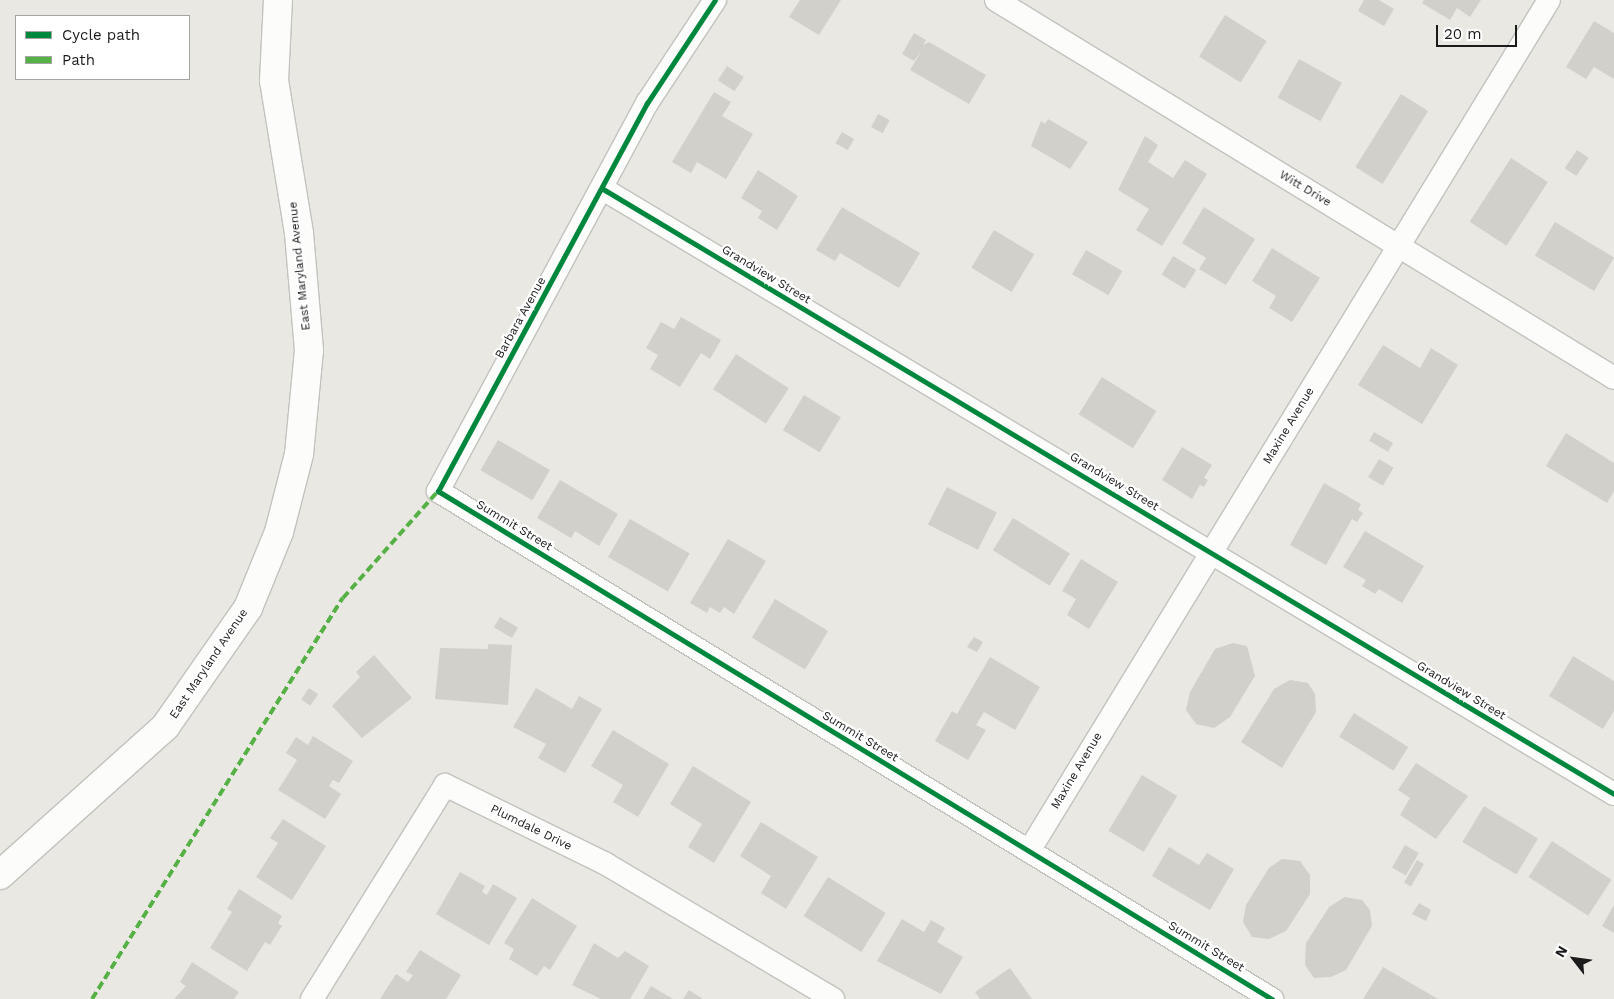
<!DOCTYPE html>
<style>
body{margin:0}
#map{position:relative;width:1614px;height:999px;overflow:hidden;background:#eae8e2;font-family:"Work Sans",sans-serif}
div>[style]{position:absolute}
.building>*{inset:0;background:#d2d0cb;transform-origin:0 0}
.roads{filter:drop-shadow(1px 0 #c2c2bf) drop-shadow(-1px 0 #c2c2bf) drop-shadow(0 1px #c2c2bf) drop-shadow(0 -1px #c2c2bf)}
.minor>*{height:22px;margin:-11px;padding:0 11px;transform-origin:11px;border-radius:11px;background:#fcfcfb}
.tertiary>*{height:28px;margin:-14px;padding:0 14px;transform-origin:14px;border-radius:14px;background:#fcfcfb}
.quiet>*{height:4px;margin-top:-2px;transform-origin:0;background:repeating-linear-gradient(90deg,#55b145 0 8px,transparent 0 12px)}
.cycleway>*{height:5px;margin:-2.5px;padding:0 2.5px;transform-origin:2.5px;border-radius:2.5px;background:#00873e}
span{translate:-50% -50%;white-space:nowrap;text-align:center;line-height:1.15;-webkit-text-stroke:4.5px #fff;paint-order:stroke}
.street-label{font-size:12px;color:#1b1b1b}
.legend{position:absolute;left:15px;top:15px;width:175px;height:65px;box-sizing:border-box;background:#fff;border:1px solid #a4a4a4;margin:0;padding:6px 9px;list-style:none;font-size:15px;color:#1b1b1b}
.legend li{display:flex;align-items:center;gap:10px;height:25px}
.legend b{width:25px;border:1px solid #a4a4a4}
.north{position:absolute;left:1549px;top:934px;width:50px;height:50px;-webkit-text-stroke:4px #fff;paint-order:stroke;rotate:300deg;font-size:14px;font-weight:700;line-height:20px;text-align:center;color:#1b1b1b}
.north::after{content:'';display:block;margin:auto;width:18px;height:22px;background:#1b1b1b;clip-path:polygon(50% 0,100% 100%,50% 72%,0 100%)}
.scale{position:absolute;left:1436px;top:25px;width:81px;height:22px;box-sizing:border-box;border:2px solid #1b1b1b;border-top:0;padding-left:6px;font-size:15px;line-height:18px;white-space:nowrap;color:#1b1b1b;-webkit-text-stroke:4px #fff;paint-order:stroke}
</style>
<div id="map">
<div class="building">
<div style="clip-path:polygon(800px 0,841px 0,819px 35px,789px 17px)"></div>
<div style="clip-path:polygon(1364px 0,1379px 0,1394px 9px,1384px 26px,1358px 11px)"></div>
<div style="clip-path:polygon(1424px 0,1481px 0,1470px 17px,1457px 8px,1450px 20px,1422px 3px)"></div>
<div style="left:1225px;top:15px;width:49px;height:49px;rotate:32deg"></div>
<div style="clip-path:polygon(1594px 21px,1614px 33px,1614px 79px,1594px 67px,1586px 79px,1566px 67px)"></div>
<div style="clip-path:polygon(914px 33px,926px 40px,923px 45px,929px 42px,986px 75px,969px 104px,910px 70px,922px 50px,914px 61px,902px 54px)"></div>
<div style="left:1299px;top:59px;width:49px;height:44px;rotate:29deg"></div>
<div style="left:727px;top:66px;width:20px;height:17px;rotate:33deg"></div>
<div style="clip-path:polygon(714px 92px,731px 102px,722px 116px,753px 134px,726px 179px,697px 162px,691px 173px,672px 162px)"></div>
<div style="left:1401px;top:94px;width:32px;height:86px;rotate:32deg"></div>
<div style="left:878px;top:114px;width:13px;height:15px;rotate:27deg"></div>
<div style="clip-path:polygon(1048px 119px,1088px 142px,1070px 169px,1031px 146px,1041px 121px,1045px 124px)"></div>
<div style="left:842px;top:132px;width:14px;height:13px;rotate:30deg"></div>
<div style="clip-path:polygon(1145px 136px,1158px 145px,1148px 162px,1173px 178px,1185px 160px,1207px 174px,1162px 246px,1136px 230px,1149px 209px,1118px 190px)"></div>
<div style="left:1577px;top:150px;width:14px;height:22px;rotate:34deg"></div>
<div style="left:1511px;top:158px;width:44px;height:76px;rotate:33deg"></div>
<div style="clip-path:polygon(758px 170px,798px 196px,777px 230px,758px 218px,762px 211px,741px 198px)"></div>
<div style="clip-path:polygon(842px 207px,920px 253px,899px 288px,840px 253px,835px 261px,816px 250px)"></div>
<div style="clip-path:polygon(1204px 207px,1255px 239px,1226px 285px,1199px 269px,1206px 258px,1182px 243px)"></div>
<div style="left:1555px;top:222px;width:69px;height:39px;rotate:31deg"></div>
<div style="left:994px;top:230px;width:47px;height:44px;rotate:31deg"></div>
<div style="clip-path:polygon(1272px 248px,1320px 278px,1292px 322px,1269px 308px,1276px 296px,1252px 281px)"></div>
<div style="left:1086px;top:250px;width:42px;height:28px;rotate:30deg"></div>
<div style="left:1173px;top:256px;width:27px;height:22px;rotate:31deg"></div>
<div style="clip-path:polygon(681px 317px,721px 340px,710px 359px,701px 353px,680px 387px,650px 369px,658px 355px,646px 348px,661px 322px,674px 329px)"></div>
<div style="clip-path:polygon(1383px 345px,1420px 368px,1431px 348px,1458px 365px,1422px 424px,1358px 385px)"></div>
<div style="left:736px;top:354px;width:63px;height:42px;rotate:33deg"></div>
<div style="left:1102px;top:377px;width:64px;height:44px;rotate:32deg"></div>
<div style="left:804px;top:395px;width:43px;height:41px;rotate:31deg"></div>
<div style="left:1374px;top:432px;width:22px;height:10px;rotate:30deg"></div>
<div style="clip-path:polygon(1566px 433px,1614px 463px,1614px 491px,1607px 503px,1546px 466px)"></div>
<div style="left:498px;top:440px;width:60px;height:35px;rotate:30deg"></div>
<div style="clip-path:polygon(1182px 447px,1212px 465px,1204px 478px,1208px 480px,1204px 487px,1200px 485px,1192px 499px,1162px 480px)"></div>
<div style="left:1379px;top:459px;width:17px;height:21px;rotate:31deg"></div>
<div style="clip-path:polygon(560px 480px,618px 514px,599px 546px,575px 531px,571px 538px,537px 518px)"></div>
<div style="clip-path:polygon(1324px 483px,1361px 504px,1358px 510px,1363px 513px,1357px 522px,1352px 519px,1326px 565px,1290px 545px)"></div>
<div style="left:947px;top:487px;width:56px;height:42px;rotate:27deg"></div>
<div style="left:1013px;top:518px;width:67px;height:38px;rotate:32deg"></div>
<div style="left:630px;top:519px;width:69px;height:44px;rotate:30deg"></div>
<div style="clip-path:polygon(1365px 531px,1424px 566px,1402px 603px,1379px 589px,1375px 594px,1362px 586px,1366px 580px,1343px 567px)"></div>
<div style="clip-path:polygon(728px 539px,766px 561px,734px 614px,724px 607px,720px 613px,710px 607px,707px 613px,690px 603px)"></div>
<div style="clip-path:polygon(1081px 559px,1118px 582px,1089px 629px,1067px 615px,1076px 599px,1062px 591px)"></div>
<div style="left:775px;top:599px;width:62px;height:45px;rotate:31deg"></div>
<div style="left:500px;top:617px;width:21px;height:12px;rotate:31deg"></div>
<div style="clip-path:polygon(974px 637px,983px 642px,977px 652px,967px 647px)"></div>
<div style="clip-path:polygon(1233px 643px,1247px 646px,1255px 676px,1230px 717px,1214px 728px,1196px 724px,1186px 710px,1190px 692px,1215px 649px)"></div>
<div style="clip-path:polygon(488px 644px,512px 645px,508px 705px,435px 699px,440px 648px,488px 649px)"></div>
<div style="clip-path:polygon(374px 655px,412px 698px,362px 738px,332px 706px,360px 677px,356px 672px)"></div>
<div style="clip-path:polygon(1573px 656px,1614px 681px,1614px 711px,1603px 729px,1549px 696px)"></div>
<div style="clip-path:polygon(990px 657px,1040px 687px,1015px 730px,984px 712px,976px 725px,986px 730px,968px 760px,935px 741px,952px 711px,957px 714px)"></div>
<div style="clip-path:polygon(1290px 680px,1308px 683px,1315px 694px,1316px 712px,1282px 768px,1241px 742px,1274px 689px)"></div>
<div style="left:309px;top:688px;width:11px;height:14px;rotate:34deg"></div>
<div style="clip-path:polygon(536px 688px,572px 709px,579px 696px,602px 709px,565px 773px,538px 758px,546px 744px,513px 727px)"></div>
<div style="left:1354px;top:713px;width:64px;height:28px;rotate:32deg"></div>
<div style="clip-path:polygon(613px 730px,669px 764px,638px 817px,613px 802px,623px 785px,591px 766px)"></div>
<div style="clip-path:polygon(313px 736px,353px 761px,339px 783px,333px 780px,329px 786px,341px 794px,325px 819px,278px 790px,297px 760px,286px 753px,296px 737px,308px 745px)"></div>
<div style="clip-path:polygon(1416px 763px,1468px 796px,1436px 839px,1400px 815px,1410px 798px,1398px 790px)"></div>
<div style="clip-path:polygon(693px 766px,751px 802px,714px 863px,688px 847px,702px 824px,670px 804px)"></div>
<div style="left:1142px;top:775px;width:41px;height:65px;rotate:31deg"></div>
<div style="left:1484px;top:806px;width:63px;height:42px;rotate:31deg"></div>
<div style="clip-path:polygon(283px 819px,326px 846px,292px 900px,256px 877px,278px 843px,270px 838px)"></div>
<div style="clip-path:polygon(761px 822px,818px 857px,786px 909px,761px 893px,771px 876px,740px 856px)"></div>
<div style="left:1552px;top:841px;width:71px;height:43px;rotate:33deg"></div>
<div style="left:1405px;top:845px;width:16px;height:26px;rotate:30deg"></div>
<div style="clip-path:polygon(1169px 847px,1199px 865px,1207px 853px,1234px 869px,1210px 910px,1152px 876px)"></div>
<div style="clip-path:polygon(1282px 859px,1300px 861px,1310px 875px,1310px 894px,1286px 931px,1269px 939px,1252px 937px,1243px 922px,1246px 905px,1269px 868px)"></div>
<div style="left:1417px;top:860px;width:8px;height:26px;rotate:30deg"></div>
<div style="clip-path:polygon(460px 872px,485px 886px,482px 892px,487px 895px,493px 884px,517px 898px,489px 945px,436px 914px)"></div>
<div style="left:828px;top:877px;width:68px;height:46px;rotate:32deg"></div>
<div style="clip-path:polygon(239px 889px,282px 916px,278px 923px,282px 926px,270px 945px,265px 942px,247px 971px,210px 948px,232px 912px,227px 909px)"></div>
<div style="clip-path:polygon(1345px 897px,1362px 900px,1370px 910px,1372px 926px,1346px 970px,1331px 977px,1314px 978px,1305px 965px,1306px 943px,1329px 907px)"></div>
<div style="clip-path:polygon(532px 898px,577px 926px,550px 970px,544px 966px,537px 976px,509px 959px,514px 949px,504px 943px)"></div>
<div style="clip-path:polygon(1419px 903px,1431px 910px,1426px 921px,1412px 914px)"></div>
<div style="clip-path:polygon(1614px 905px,1614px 933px,1602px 926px)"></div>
<div style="clip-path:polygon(902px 919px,924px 932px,931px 920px,945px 928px,937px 942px,963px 957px,941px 994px,877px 961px)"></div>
<div style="clip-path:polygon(594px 943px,618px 958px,625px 951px,649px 966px,630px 999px,601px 999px,572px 985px)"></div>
<div style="clip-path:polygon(420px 950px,461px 975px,446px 999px,380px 999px,396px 974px,408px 982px,413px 975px,406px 972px)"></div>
<div style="clip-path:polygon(192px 962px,239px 992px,234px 999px,174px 999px,186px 986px,180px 982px)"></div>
<div style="clip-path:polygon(1383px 967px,1438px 999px,1363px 999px)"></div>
<div style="clip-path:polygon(1010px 968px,1032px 999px,980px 999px,975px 992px)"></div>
<div style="clip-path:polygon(651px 986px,673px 999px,643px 999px)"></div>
<div style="clip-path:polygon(689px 990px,703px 999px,683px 999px)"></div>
</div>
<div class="roads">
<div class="minor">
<div style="left:715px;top:0;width:123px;rotate:123.4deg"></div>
<div style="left:647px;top:103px;width:441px;rotate:118.3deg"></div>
<div style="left:438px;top:491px;width:977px;rotate:31.35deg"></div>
<div style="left:996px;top:0;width:724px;rotate:31.45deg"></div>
<div style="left:603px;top:189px;width:1178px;rotate:30.9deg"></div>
<div style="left:1029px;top:851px;width:997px;rotate:-58.57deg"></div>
<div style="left:312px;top:999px;width:252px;rotate:-58.1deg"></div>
<div style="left:445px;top:785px;width:179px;rotate:26.1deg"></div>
<div style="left:606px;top:864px;width:264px;rotate:30.7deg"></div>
</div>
<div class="tertiary">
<div style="left:0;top:875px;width:222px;rotate:-41.9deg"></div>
<div style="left:165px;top:727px;width:145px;rotate:-55.1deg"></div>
<div style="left:248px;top:608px;width:82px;rotate:-67.8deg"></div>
<div style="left:279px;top:532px;width:81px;rotate:-75.6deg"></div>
<div style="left:299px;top:454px;width:104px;rotate:-84.5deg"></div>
<div style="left:309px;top:350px;width:117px;rotate:-94.9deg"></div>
<div style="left:299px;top:233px;width:154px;rotate:-99.3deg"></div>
<div style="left:274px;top:81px;width:81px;rotate:-87.2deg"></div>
</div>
</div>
<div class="quiet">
<div style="left:92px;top:999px;width:473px;rotate:-58deg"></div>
<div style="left:343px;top:598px;width:143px;rotate:-48.4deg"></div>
</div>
<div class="cycleway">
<div style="left:715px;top:0;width:123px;rotate:123.4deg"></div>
<div style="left:647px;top:103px;width:441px;rotate:118.3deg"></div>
<div style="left:438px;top:491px;width:977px;rotate:31.35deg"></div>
<div style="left:603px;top:189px;width:1178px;rotate:30.9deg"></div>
</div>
<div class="street-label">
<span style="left:1305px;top:189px;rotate:31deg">Witt Drive</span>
<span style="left:300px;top:266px;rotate:-96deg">East Maryland Avenue</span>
<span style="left:766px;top:275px;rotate:31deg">Grandview Street</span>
<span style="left:521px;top:318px;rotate:-61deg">Barbara Avenue</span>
<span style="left:1289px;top:426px;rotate:-59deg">Maxine Avenue</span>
<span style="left:1114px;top:482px;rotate:31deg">Grandview Street</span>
<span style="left:514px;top:526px;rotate:31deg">Summit Street</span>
<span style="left:209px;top:664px;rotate:-56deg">East Maryland Avenue</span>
<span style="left:1461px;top:691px;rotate:31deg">Grandview Street</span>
<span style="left:860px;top:737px;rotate:31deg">Summit Street</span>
<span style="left:1077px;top:771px;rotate:-59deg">Maxine Avenue</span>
<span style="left:531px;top:828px;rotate:26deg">Plumdale Drive</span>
<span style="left:1206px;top:947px;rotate:31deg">Summit Street</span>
</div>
<ul class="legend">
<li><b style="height:6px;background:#00873e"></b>Cycle path</li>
<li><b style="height:6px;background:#55b145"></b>Path</li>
</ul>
<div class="north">N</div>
<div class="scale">20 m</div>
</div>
